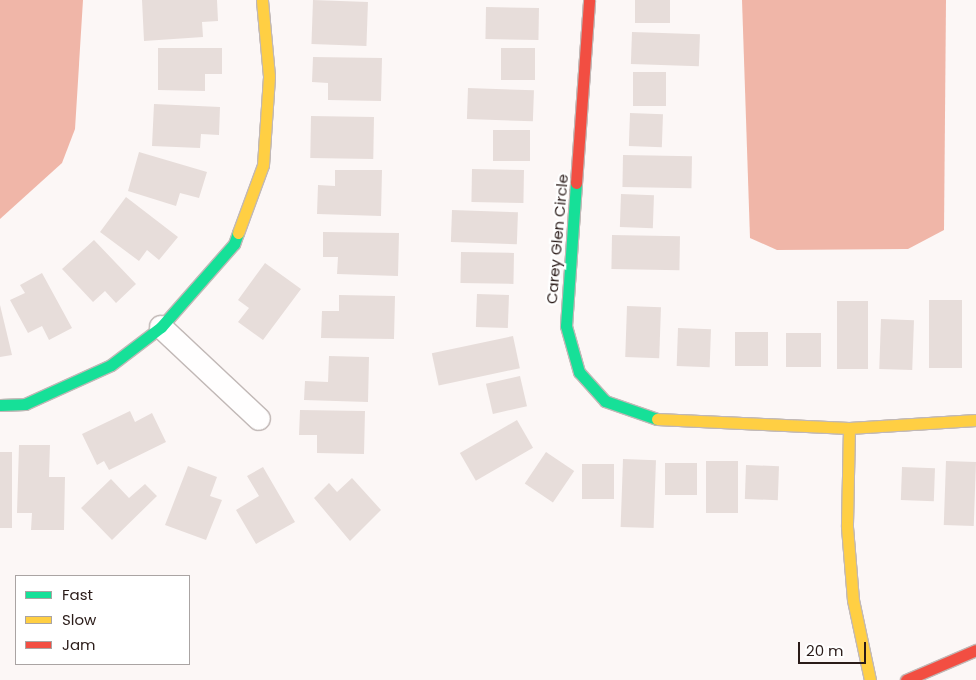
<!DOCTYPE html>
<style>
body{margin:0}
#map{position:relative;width:976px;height:680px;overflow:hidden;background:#fcf7f6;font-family:Poppins,sans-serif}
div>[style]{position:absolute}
.water>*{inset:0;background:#f0b6a8}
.building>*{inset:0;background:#e7ddda;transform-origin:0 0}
.roads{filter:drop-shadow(1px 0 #c1b8b6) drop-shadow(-1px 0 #c1b8b6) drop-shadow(0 1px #c1b8b6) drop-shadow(0 -1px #c1b8b6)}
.street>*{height:22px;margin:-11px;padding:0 11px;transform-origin:11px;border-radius:11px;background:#fffefe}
.fast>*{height:11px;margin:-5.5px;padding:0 5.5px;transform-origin:5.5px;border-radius:5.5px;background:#16e098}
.slow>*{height:11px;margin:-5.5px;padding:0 5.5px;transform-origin:5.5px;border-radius:5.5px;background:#ffcf43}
.jam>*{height:11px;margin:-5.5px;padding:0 5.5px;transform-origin:5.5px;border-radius:5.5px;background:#f24e42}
span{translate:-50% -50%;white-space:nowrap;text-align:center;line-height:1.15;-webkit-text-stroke:4.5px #fff;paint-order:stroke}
.street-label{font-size:15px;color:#2a1b18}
.legend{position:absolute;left:15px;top:575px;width:175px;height:90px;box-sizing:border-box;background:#fff;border:1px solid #aaa4a3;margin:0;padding:6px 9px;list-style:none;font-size:15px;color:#2a1b18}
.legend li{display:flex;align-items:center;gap:10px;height:25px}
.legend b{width:25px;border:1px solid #aaa4a3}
.scale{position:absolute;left:798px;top:642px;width:68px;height:22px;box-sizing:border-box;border:2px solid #2a1b18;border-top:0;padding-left:6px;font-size:15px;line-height:18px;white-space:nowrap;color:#2a1b18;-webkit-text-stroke:4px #fff;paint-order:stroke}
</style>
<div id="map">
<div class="water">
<div style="clip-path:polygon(0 0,83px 0,75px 129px,62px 163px,0 219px)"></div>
<div style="clip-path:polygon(742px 0,946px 0,944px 230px,908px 249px,777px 250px,750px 238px)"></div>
</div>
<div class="building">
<div style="clip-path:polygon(142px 0,217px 0,218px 21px,202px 22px,203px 37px,144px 41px)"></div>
<div style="left:313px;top:0;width:55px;height:44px;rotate:2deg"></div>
<div style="left:635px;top:0;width:35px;height:23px"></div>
<div style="left:486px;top:7px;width:53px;height:32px;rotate:1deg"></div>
<div style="left:632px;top:32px;width:68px;height:32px;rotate:2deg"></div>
<div style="clip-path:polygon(158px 48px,222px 48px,222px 74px,205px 74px,205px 91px,158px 90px)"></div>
<div style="left:501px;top:48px;width:34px;height:32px"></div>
<div style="clip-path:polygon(313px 57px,382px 58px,381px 101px,328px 100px,328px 83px,312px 82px)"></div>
<div style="left:633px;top:72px;width:33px;height:34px"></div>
<div style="left:468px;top:88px;width:66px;height:31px;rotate:2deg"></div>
<div style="clip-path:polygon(154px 104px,220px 107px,219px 135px,201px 134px,200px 148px,152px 146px)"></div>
<div style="left:630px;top:113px;width:33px;height:33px;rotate:2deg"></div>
<div style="left:311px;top:116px;width:63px;height:42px;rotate:1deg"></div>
<div style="left:493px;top:130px;width:37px;height:31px"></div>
<div style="clip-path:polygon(139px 152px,207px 172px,199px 198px,180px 193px,176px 206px,128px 191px)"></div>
<div style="left:623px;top:155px;width:69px;height:32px;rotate:1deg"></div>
<div style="left:472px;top:169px;width:52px;height:33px;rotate:1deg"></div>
<div style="clip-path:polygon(335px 170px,382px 170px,381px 216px,317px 214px,318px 185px,335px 186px)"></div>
<div style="left:621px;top:194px;width:33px;height:33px;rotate:2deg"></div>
<div style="clip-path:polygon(126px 197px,178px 237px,159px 260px,147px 250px,139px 261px,100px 232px)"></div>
<div style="left:452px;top:210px;width:66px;height:32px;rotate:2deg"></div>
<div style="clip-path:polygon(323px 232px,399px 233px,398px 276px,337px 274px,338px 257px,323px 257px)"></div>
<div style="left:612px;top:235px;width:68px;height:34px;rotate:1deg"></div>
<div style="clip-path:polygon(94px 240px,136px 284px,116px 303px,105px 291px,93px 302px,62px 269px)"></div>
<div style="left:461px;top:252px;width:53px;height:31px;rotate:1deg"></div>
<div style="clip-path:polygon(265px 263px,301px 289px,263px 340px,238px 322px,249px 308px,238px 300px)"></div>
<div style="clip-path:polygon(42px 273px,72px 328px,49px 340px,42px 326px,28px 333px,10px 300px,25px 293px,20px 285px)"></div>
<div style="left:477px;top:294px;width:32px;height:33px;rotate:2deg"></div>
<div style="clip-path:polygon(339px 295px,395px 296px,394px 339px,321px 338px,322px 311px,339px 311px)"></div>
<div style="left:929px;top:300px;width:33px;height:68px"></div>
<div style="left:837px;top:301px;width:31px;height:68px"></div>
<div style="clip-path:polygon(0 305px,12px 355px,0 357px)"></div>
<div style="left:627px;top:306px;width:34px;height:51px;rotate:2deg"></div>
<div style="left:881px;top:319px;width:33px;height:50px;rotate:2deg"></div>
<div style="left:678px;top:328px;width:33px;height:38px;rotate:2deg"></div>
<div style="left:735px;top:332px;width:33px;height:34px"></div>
<div style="left:786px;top:333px;width:35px;height:34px"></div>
<div style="left:513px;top:336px;width:33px;height:83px;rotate:78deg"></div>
<div style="clip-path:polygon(329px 356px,369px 357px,368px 402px,304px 400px,305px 381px,328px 382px)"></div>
<div style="left:520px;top:376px;width:31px;height:35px;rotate:77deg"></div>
<div style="clip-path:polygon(300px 410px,365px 411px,364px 454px,317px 453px,317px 435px,299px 435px)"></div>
<div style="clip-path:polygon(130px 411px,135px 422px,152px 413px,166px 442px,109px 470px,104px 461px,97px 465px,82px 434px)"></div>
<div style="left:517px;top:420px;width:32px;height:66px;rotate:60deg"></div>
<div style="clip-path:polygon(19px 445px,50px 445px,49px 477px,65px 477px,64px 530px,31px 530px,32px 513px,17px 513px)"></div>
<div style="left:0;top:452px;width:12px;height:76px"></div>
<div style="left:546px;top:452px;width:34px;height:38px;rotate:34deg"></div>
<div style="left:623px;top:459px;width:33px;height:68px;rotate:2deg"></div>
<div style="left:706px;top:461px;width:32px;height:52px"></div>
<div style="left:946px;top:461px;width:30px;height:64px;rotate:2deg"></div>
<div style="left:665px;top:463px;width:32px;height:32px"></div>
<div style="left:582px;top:464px;width:32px;height:35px"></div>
<div style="left:746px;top:465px;width:33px;height:34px;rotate:2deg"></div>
<div style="clip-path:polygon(188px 466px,217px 477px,210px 496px,222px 500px,206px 540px,165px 525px)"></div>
<div style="clip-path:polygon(263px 467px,295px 522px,256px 544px,236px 510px,259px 496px,247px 476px)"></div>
<div style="left:902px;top:467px;width:33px;height:33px;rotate:2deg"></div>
<div style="clip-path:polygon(352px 478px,381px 510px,350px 541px,314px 498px,329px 483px,337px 492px)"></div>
<div style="clip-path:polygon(111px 479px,129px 498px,145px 484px,157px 496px,112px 540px,81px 508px)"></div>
</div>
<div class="roads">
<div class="street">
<div style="left:161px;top:327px;width:134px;rotate:43.2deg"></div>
</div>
<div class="fast">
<div style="left:576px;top:183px;width:143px;rotate:94deg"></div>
<div style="left:566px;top:326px;width:48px;rotate:74.2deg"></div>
<div style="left:579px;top:372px;width:39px;rotate:48deg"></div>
<div style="left:605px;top:401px;width:55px;rotate:19.1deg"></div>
<div style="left:0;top:405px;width:25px;rotate:-2deg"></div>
<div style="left:25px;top:404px;width:94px;rotate:-24.4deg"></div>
<div style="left:111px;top:365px;width:63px;rotate:-37.2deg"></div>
<div style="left:161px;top:327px;width:111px;rotate:-48.7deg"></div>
<div style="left:234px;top:244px;width:12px;rotate:-70deg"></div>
</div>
<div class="slow">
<div style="left:238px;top:233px;width:72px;rotate:-69.8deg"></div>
<div style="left:263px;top:165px;width:89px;rotate:-86.1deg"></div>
<div style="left:269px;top:76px;width:76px;rotate:-95.3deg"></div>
<div style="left:657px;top:419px;width:192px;rotate:2.7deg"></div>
<div style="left:849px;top:428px;width:127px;rotate:-3.6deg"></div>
<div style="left:849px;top:428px;width:99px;rotate:91.2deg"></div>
<div style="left:847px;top:527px;width:73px;rotate:85.3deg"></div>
<div style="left:853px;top:600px;width:82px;rotate:78deg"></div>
</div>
<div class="jam">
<div style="left:576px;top:183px;width:183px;rotate:-85.9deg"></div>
<div style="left:906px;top:680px;width:76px;rotate:-23.2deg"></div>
</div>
</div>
<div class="street-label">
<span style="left:557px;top:239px;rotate:-85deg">Carey Glen Circle</span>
</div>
<ul class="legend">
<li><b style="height:6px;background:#16e098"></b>Fast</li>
<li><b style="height:6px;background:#ffcf43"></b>Slow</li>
<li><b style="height:6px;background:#f24e42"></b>Jam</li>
</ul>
<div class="scale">20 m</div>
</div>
